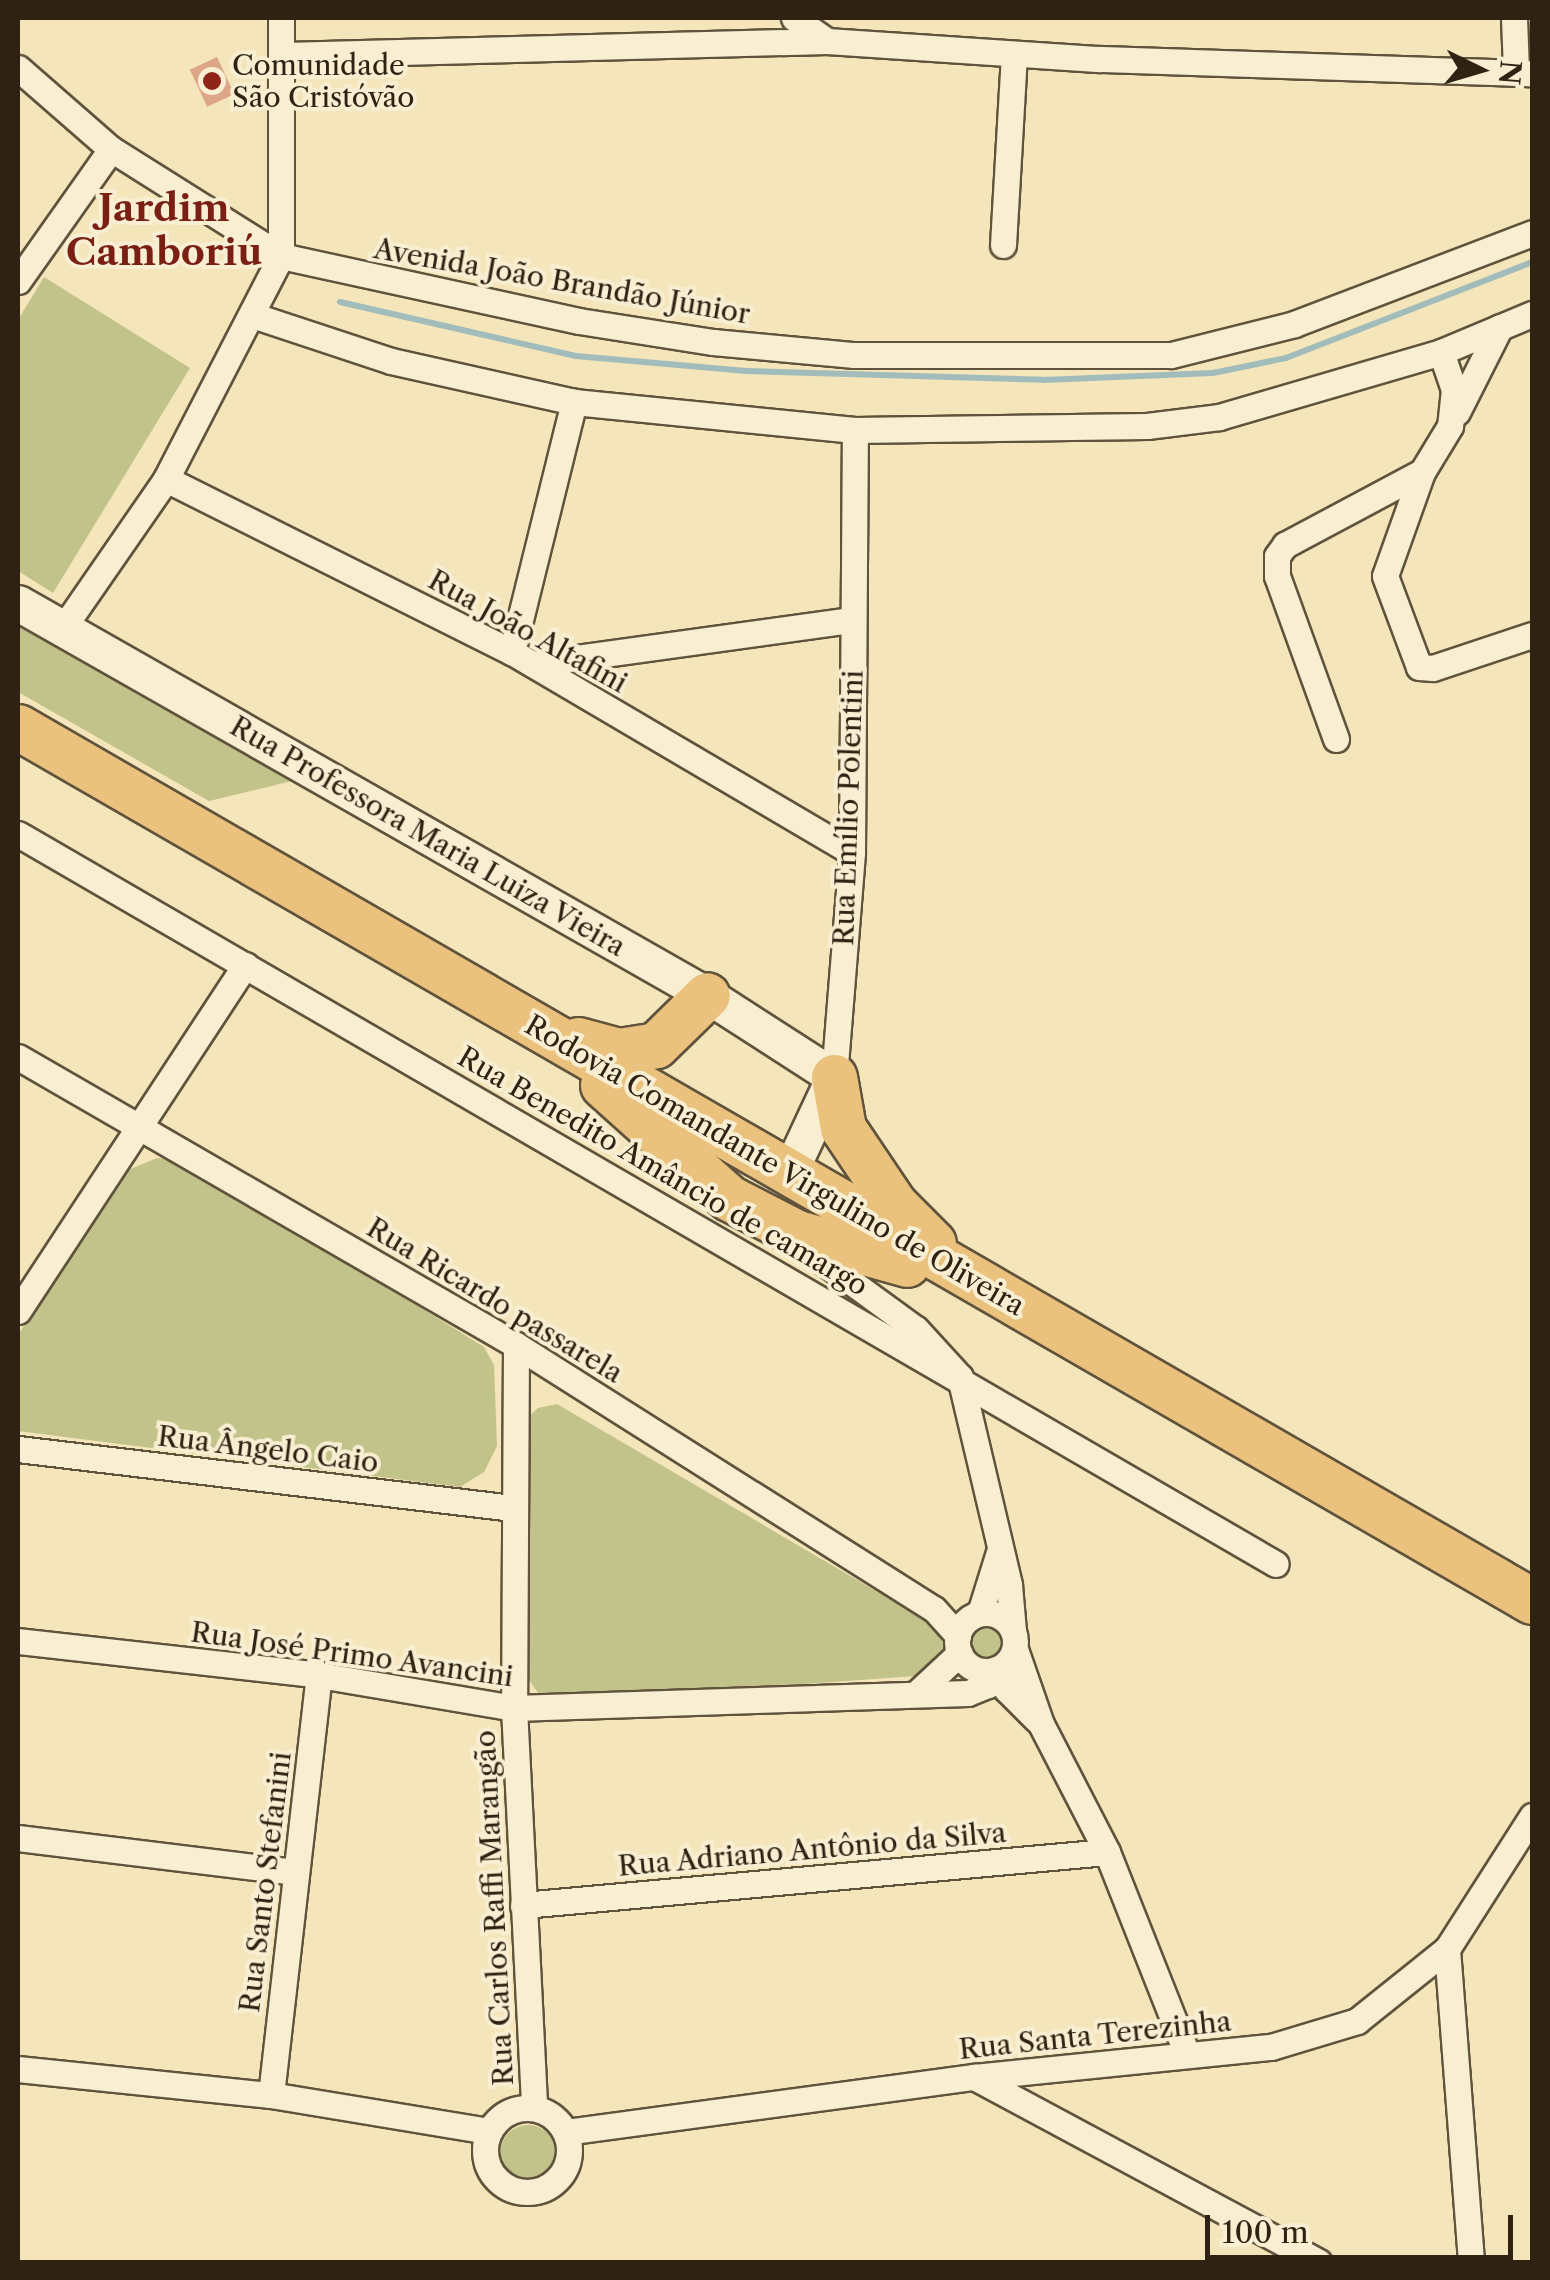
<!DOCTYPE html>
<meta charset="utf-8">
<style>
body{margin:0}
#map{position:relative;width:1550px;height:2280px;overflow:hidden;background:#f4e5ba;font-family:"Libre Caslon Text",serif}
div>[style]{position:absolute}
.green>*{inset:0;background:#c2c28b}
.round{border-radius:50%}
.stream>*{height:6px;margin:-3px;padding:0 3px;transform-origin:3px;border-radius:3px;background:#a1bcbb}
.building>*{inset:0;background:#dda787;transform-origin:0 0}
.roads{filter:drop-shadow(2px 0 #60533c) drop-shadow(-2px 0 #60533c) drop-shadow(0 2px #60533c) drop-shadow(0 -2px #60533c)}
.street>*{height:25px;margin:-12.5px;padding:0 12.5px;transform-origin:12.5px;border-radius:12.5px;background:#f8eed2}
.street>.ring{margin:-12.5px;padding:0;box-sizing:content-box;background:none;border:25px solid #f8eed2;border-radius:50%}
.secondary>*{height:35px;margin:-17.5px;padding:0 17.5px;transform-origin:17.5px;border-radius:17.5px;background:#f8eed2}
.highway>*{height:45px;margin:-22.5px;padding:0 22.5px;transform-origin:22.5px;border-radius:22.5px;background:#eac27d}
.dots>*{width:28px;height:28px;translate:-50% -50%;box-sizing:border-box;border:5px solid #f8eed2;border-radius:50%}
span{translate:-50% -50%;white-space:nowrap;text-align:center;line-height:1.15;-webkit-text-stroke:8px #f8eed2;paint-order:stroke}
.poi-label{font-size:28px;color:#2f2212}
.left{translate:0 -50%;text-align:left}
.street-label{font-size:28px;color:#2f2212}
.district-label{font-size:38px;color:#7a1f14;font-weight:700}
.frame{position:absolute;inset:0;border:20px solid #2f2212;pointer-events:none}
.north{position:absolute;left:1430px;top:20px;width:100px;height:100px;-webkit-text-stroke:8px #f8eed2;paint-order:stroke;rotate:95deg;font-size:28px;font-weight:700;line-height:40px;text-align:center;color:#2f2212}
.north::after{content:'';display:block;margin:auto;width:35px;height:45px;background:#2f2212;clip-path:polygon(50% 0,100% 100%,50% 72%,0 100%)}
.scale{position:absolute;left:1205px;top:2215px;width:308px;height:45px;box-sizing:border-box;border:5px solid #2f2212;border-top:0;padding-left:12px;font-size:30px;line-height:35px;white-space:nowrap;color:#2f2212;-webkit-text-stroke:8px #f8eed2;paint-order:stroke}
</style>
<div id="map">
<div class="green">
<div style="clip-path:polygon(44px 277px,190px 368px,53px 593px,18px 571px,18px 320px)"></div>
<div style="clip-path:polygon(18px 622px,296px 780px,209px 801px,18px 692px)"></div>
<div style="clip-path:polygon(157px 1158px,187px 1162px,484px 1347px,494px 1365px,497px 1446px,484px 1472px,460px 1487px,18px 1431px,18px 1335px,128px 1170px)"></div>
<div style="clip-path:polygon(557px 1404px,934px 1625px,945px 1647px,937px 1664px,916px 1676px,569px 1701px,541px 1697px,524px 1673px,523px 1422px,538px 1408px)"></div>
<div class="round" style="left:967px;top:1627px;width:38px;height:38px"></div>
<div class="round" style="left:500px;top:2125px;width:56px;height:56px"></div>
</div>
<div class="stream">
<div style="left:340px;top:302px;width:242px;rotate:12.9deg"></div>
<div style="left:576px;top:356px;width:171px;rotate:5deg"></div>
<div style="left:746px;top:371px;width:297px;rotate:1.7deg"></div>
<div style="left:1043px;top:380px;width:170px;rotate:-2.4deg"></div>
<div style="left:1213px;top:373px;width:75px;rotate:-11.6deg"></div>
<div style="left:1286px;top:358px;width:264px;rotate:-21.3deg"></div>
</div>
<div class="building">
<div style="left:217px;top:57px;width:41px;height:30px;rotate:65deg"></div>
</div>
<div class="roads">
<div class="street">
<div style="left:794px;top:18px;width:40px;rotate:34.9deg"></div>
<div style="left:1514px;top:18px;width:52px;rotate:87.8deg"></div>
<div style="left:284px;top:55px;width:543px;rotate:-1.48deg"></div>
<div style="left:827px;top:41px;width:274px;rotate:3.8deg"></div>
<div style="left:1100px;top:59px;width:432px;rotate:1.9deg"></div>
<div style="left:18px;top:68px;width:123px;rotate:41.1deg"></div>
<div style="left:111px;top:149px;width:201px;rotate:32.2deg"></div>
<div style="left:281px;top:256px;width:305px;rotate:12.3deg"></div>
<div style="left:579px;top:321px;width:136px;rotate:8.9deg"></div>
<div style="left:713px;top:342px;width:142px;rotate:5.3deg"></div>
<div style="left:854px;top:355px;width:317px"></div>
<div style="left:1171px;top:355px;width:127px;rotate:-14.1deg"></div>
<div style="left:1294px;top:324px;width:255px;rotate:-20.9deg"></div>
<div style="left:1003px;top:245px;width:191px;rotate:-86.7deg"></div>
<div style="left:18px;top:281px;width:161px;rotate:-54.8deg"></div>
<div style="left:255px;top:316px;width:143px;rotate:18.3deg"></div>
<div style="left:391px;top:361px;width:188px;rotate:12.6deg"></div>
<div style="left:574px;top:402px;width:282px;rotate:5.7deg"></div>
<div style="left:855px;top:430px;width:292px;rotate:-0.8deg"></div>
<div style="left:1147px;top:426px;width:73px;rotate:-7.1deg"></div>
<div style="left:1219px;top:417px;width:231px;rotate:-16.3deg"></div>
<div style="left:1441px;top:352px;width:99px;rotate:-22.7deg"></div>
<div style="left:1441px;top:352px;width:39px;rotate:71deg"></div>
<div style="left:1454px;top:389px;width:37px;rotate:96deg"></div>
<div style="left:1450px;top:426px;width:54px;rotate:121.3deg"></div>
<div style="left:1422px;top:472px;width:110px;rotate:109.6deg"></div>
<div style="left:1385px;top:576px;width:97px;rotate:69.5deg"></div>
<div style="left:1419px;top:667px;width:14px;rotate:4deg"></div>
<div style="left:1433px;top:668px;width:104px;rotate:-18.4deg"></div>
<div style="left:1457px;top:412px;width:95px;rotate:-63.2deg"></div>
<div style="left:166px;top:479px;width:387px;rotate:26.6deg"></div>
<div style="left:512px;top:652px;width:394px;rotate:30.5deg"></div>
<div style="left:63px;top:628px;width:181px;rotate:-55.3deg"></div>
<div style="left:166px;top:479px;width:251px;rotate:-62.7deg"></div>
<div style="left:281px;top:256px;width:238px;rotate:-90deg"></div>
<div style="left:512px;top:652px;width:258px;rotate:-76.1deg"></div>
<div style="left:533px;top:664px;width:322px;rotate:-7.9deg"></div>
<div style="left:1336px;top:739px;width:173px;rotate:-109.9deg"></div>
<div style="left:1277px;top:576px;width:20px;rotate:-90deg"></div>
<div style="left:1277px;top:556px;width:14px;rotate:-54deg"></div>
<div style="left:1285px;top:545px;width:155px;rotate:-28.1deg"></div>
<div style="left:18px;top:834px;width:1454px;rotate:30.13deg"></div>
<div style="left:18px;top:1057px;width:575px;rotate:30.04deg"></div>
<div style="left:516px;top:1345px;width:494px;rotate:32.3deg"></div>
<div style="left:934px;top:1609px;width:36px;rotate:48deg"></div>
<div style="left:834px;top:1077px;width:226px;rotate:-85.4deg"></div>
<div style="left:852px;top:852px;width:422px;rotate:-89.6deg"></div>
<div style="left:802px;top:1246px;width:141px;rotate:36.1deg"></div>
<div style="left:916px;top:1329px;width:65px;rotate:47.5deg"></div>
<div style="left:960px;top:1377px;width:214px;rotate:76.7deg"></div>
<div style="left:1009px;top:1585px;width:46px;rotate:85deg"></div>
<div style="left:18px;top:1311px;width:414px;rotate:-56.7deg"></div>
<div style="left:516px;top:1345px;width:363px;rotate:90.3deg"></div>
<div style="left:514px;top:1708px;width:400px;rotate:87.1deg"></div>
<div style="left:18px;top:1449px;width:498px;rotate:6.8deg"></div>
<div style="left:980px;top:1613px;width:64px;rotate:-72.7deg"></div>
<div class="ring" style="left:957px;top:1613px;width:33px;height:33px"></div>
<div style="left:18px;top:1641px;width:303px;rotate:6.4deg"></div>
<div style="left:319px;top:1675px;width:198px;rotate:9.6deg"></div>
<div style="left:514px;top:1708px;width:454px;rotate:-1.9deg"></div>
<div style="left:968px;top:1693px;width:22px;rotate:-22deg"></div>
<div style="left:988px;top:1685px;width:18px;rotate:-63deg"></div>
<div style="left:1015px;top:1649px;width:79px;rotate:70.9deg"></div>
<div style="left:1041px;top:1724px;width:144px;rotate:62.7deg"></div>
<div style="left:1107px;top:1852px;width:217px;rotate:68.4deg"></div>
<div style="left:998px;top:1669px;width:23px;rotate:67deg"></div>
<div style="left:1007px;top:1690px;width:42px;rotate:45deg"></div>
<div style="left:918px;top:1692px;width:57px;rotate:-42.9deg"></div>
<div style="left:18px;top:1838px;width:280px;rotate:7deg"></div>
<div style="left:523px;top:1905px;width:586px;rotate:-5.19deg"></div>
<div style="left:1447px;top:1949px;width:314px;rotate:85.6deg"></div>
<div style="left:18px;top:2069px;width:254px;rotate:5.9deg"></div>
<div style="left:271px;top:2095px;width:221px;rotate:9.4deg"></div>
<div style="left:974px;top:2077px;width:391px;rotate:28.2deg"></div>
<div style="left:271px;top:2095px;width:423px;rotate:-83.5deg"></div>
<div class="ring" style="left:485px;top:2108px;width:59px;height:59px"></div>
<div style="left:566px;top:2132px;width:412px;rotate:-7.7deg"></div>
<div style="left:974px;top:2077px;width:299px;rotate:-5.8deg"></div>
<div style="left:1271px;top:2047px;width:90px;rotate:-16.8deg"></div>
<div style="left:1357px;top:2021px;width:115px;rotate:-38.7deg"></div>
<div style="left:1447px;top:1949px;width:158px;rotate:-57.4deg"></div>
</div>
<div class="secondary">
<div style="left:18px;top:603px;width:793px;rotate:29.64deg"></div>
<div style="left:707px;top:995px;width:151px;rotate:32.8deg"></div>
<div style="left:834px;top:1077px;width:108px;rotate:115.1deg"></div>
</div>
<div class="highway">
<div style="left:18px;top:727px;width:1748px;rotate:30deg"></div>
<div style="left:578px;top:1040px;width:42px;rotate:15deg"></div>
<div style="left:619px;top:1051px;width:37px;rotate:-9deg"></div>
<div style="left:656px;top:1045px;width:71px;rotate:-44.4deg"></div>
<div style="left:834px;top:1077px;width:52px;rotate:80deg"></div>
<div style="left:843px;top:1128px;width:92px;rotate:56.1deg"></div>
<div style="left:894px;top:1204px;width:55px;rotate:45deg"></div>
<div style="left:603px;top:1085px;width:169px;rotate:41.9deg"></div>
<div style="left:729px;top:1198px;width:76px;rotate:27.2deg"></div>
<div style="left:797px;top:1233px;width:114px;rotate:15.7deg"></div>
</div>
</div>
<div class="dots">
<div style="left:212px;top:81px;background:#8f2418"></div>
</div>
<div class="poi-label">
<span class="left" style="left:232px;top:81px">Comunidade<br>São Cristóvão</span>
</div>
<div class="street-label">
<span style="left:562px;top:281px;rotate:10deg">Avenida João Brandão Júnior</span>
<span style="left:528px;top:631px;rotate:29deg">Rua João Altafini</span>
<span style="left:848px;top:808px;rotate:-88deg">Rua Emílio Polentini</span>
<span style="left:428px;top:836px;rotate:30deg">Rua Professora Maria Luiza Vieira</span>
<span style="left:775px;top:1165px;rotate:30deg">Rodovia Comandante Virgulino de Oliveira</span>
<span style="left:663px;top:1171px;rotate:30deg">Rua Benedito Amâncio de camargo</span>
<span style="left:495px;top:1300px;rotate:31deg">Rua Ricardo passarela</span>
<span style="left:268px;top:1449px;rotate:7deg">Rua Ângelo Caio</span>
<span style="left:352px;top:1654px;rotate:8deg">Rua José Primo Avancini</span>
<span style="left:812px;top:1849px;rotate:-5deg">Rua Adriano Antônio da Silva</span>
<span style="left:265px;top:1882px;rotate:-83deg">Rua Santo Stefanini</span>
<span style="left:494px;top:1908px;rotate:-93deg">Rua Carlos Raffi Marangão</span>
<span style="left:1095px;top:2035px;rotate:-6deg">Rua Santa Terezinha</span>
</div>
<div class="district-label">
<span style="left:164px;top:230px">Jardim<br>Camboriú</span>
</div>
<div class="frame"></div>
<div class="north">N</div>
<div class="scale">100 m</div>
</div>
